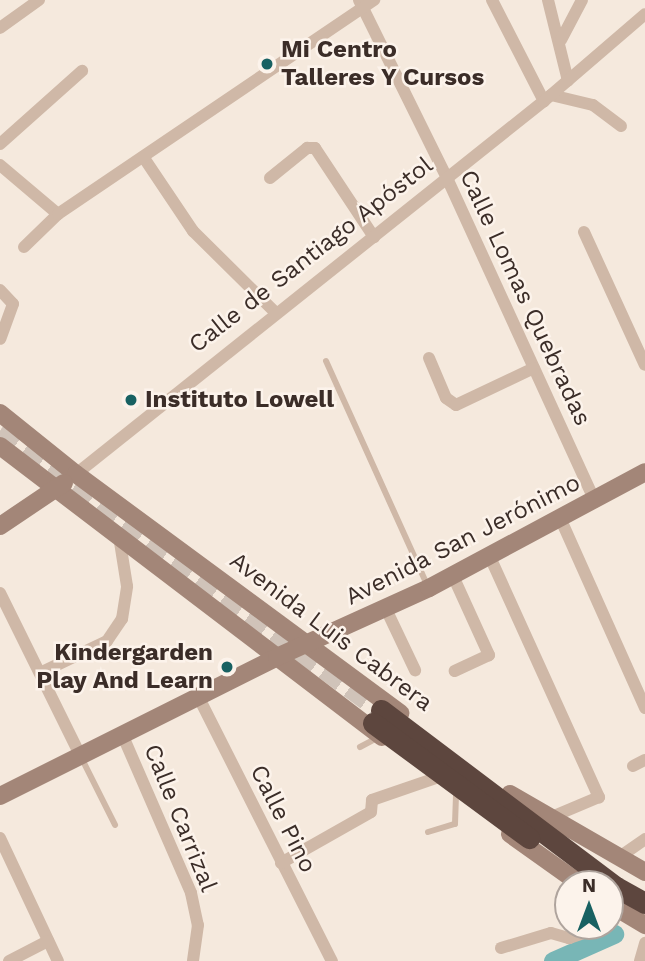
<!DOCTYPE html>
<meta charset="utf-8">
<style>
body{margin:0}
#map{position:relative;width:645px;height:961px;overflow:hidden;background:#f5e9dd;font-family:"Work Sans",sans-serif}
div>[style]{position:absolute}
.river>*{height:19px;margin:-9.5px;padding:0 9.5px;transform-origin:9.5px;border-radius:9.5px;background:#78b6b6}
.highway-tunnel>*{height:21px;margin-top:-10.5px;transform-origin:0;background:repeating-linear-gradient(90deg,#d0c3b9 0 21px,transparent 0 31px)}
.lane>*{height:6px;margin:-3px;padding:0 3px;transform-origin:3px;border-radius:3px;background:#cfb8a7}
.street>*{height:12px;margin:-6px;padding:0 6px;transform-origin:6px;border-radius:6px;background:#cfb8a7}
.secondary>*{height:18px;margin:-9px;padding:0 9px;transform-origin:9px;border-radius:9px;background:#a38678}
.highway>*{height:21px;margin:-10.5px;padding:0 10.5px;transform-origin:10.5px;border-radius:10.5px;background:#5d463e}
.dots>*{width:19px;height:19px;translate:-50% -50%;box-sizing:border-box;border:4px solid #fcf3eb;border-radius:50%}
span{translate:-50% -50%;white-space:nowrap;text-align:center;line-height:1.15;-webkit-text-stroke:5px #fcf3eb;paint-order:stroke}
.poi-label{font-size:24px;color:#3b2d28;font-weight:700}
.left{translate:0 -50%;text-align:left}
.right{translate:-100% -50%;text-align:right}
.street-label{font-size:24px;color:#3b2d28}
.north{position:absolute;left:554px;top:870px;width:70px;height:70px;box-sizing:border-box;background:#fcf3eb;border:2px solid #afa49d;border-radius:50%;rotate:0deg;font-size:19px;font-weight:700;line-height:28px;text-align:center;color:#3b2d28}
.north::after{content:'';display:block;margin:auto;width:24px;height:32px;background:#186162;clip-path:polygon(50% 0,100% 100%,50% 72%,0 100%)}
</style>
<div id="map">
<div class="river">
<div style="left:553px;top:961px;width:67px;rotate:-23.9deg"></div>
</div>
<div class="highway-tunnel">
<div style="left:0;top:430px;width:473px;rotate:36.3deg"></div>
</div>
<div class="lane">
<div style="left:326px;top:361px;width:248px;rotate:65.7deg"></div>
<div style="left:360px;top:747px;width:19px;rotate:-28deg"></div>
<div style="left:81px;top:757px;width:76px;rotate:63.4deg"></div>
<div style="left:428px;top:832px;width:28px;rotate:-17deg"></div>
<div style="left:455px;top:824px;width:31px;rotate:-88deg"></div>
</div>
<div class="street">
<div style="left:359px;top:0;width:199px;rotate:63.7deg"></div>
<div style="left:447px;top:178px;width:356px;rotate:65.4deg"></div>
<div style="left:492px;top:0;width:114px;rotate:62.8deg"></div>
<div style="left:548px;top:0;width:83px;rotate:76.1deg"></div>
<div style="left:0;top:28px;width:48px;rotate:-35.7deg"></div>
<div style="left:561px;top:40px;width:45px;rotate:-62.3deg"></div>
<div style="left:551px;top:95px;width:43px;rotate:13.4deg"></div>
<div style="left:593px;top:105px;width:35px;rotate:37deg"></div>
<div style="left:0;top:144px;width:110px;rotate:-41.7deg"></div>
<div style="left:144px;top:158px;width:88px;rotate:56.1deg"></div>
<div style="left:193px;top:231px;width:117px;rotate:44.7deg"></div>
<div style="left:0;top:165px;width:76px;rotate:40.2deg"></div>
<div style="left:270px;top:178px;width:48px;rotate:-39deg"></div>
<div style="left:307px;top:148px;width:8px"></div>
<div style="left:315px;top:148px;width:107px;rotate:56.5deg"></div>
<div style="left:584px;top:232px;width:146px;rotate:65.4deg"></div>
<div style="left:24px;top:247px;width:47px;rotate:-44.1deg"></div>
<div style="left:58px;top:214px;width:382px;rotate:-34.1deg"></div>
<div style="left:0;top:290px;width:19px;rotate:47deg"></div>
<div style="left:13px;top:304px;width:37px;rotate:110deg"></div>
<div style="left:429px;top:358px;width:43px;rotate:67deg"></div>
<div style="left:446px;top:398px;width:12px;rotate:35deg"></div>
<div style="left:456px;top:405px;width:86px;rotate:-25.4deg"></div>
<div style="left:76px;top:474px;width:598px;rotate:-38.56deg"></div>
<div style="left:544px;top:101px;width:133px;rotate:-40.7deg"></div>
<div style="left:561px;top:520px;width:206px;rotate:65.9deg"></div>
<div style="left:490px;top:557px;width:264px;rotate:65.6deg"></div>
<div style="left:599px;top:797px;width:56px;rotate:157.1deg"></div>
<div style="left:453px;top:576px;width:87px;rotate:65.5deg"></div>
<div style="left:489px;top:655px;width:38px;rotate:155deg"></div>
<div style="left:0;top:593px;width:181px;rotate:63.7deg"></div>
<div style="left:386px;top:609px;width:68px;rotate:64.6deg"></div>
<div style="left:40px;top:673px;width:74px;rotate:-25.5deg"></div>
<div style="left:107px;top:641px;width:27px;rotate:-56deg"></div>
<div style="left:122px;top:619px;width:33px;rotate:-81deg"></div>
<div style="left:127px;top:586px;width:51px;rotate:-99.1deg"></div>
<div style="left:198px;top:696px;width:297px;rotate:63.2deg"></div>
<div style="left:122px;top:734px;width:173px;rotate:66.5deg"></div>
<div style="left:191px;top:893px;width:33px;rotate:78deg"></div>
<div style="left:198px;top:925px;width:36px;rotate:98deg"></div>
<div style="left:633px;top:766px;width:13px;rotate:-27deg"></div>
<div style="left:0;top:838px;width:136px;rotate:64.8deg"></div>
<div style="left:618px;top:858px;width:33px;rotate:-35deg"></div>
<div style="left:281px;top:863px;width:103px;rotate:-29.5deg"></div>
<div style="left:371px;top:812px;width:12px;rotate:-85deg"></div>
<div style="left:372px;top:800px;width:68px;rotate:-19deg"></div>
<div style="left:501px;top:948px;width:52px;rotate:-16.7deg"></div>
<div style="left:551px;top:933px;width:19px;rotate:16deg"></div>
<div style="left:569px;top:938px;width:37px;rotate:-19deg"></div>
<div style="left:9px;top:961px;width:44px;rotate:-27.1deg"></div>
<div style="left:640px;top:961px;width:19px;rotate:-74deg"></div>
</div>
<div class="secondary">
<div style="left:0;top:413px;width:97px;rotate:38.8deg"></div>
<div style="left:76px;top:474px;width:403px;rotate:36.4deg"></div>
<div style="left:0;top:446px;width:480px;rotate:37.3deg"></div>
<div style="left:0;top:526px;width:77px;rotate:-33.9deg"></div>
<div style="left:510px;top:794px;width:156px;rotate:30deg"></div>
<div style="left:0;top:796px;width:310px;rotate:-26.6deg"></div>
<div style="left:277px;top:657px;width:167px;rotate:-24.4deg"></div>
<div style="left:429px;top:588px;width:245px;rotate:-28.2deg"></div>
<div style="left:510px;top:834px;width:86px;rotate:35.5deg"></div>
<div style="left:610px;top:904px;width:41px;rotate:31deg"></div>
</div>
<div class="highway">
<div style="left:381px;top:710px;width:294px;rotate:37deg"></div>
<div style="left:616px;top:887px;width:33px;rotate:29deg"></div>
<div style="left:373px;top:723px;width:194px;rotate:36.4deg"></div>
</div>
<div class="dots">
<div style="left:267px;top:64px;background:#186162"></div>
<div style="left:131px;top:400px;background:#186162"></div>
<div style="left:227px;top:667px;background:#186162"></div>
</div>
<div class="poi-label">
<span class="left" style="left:281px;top:64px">Mi Centro<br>Talleres Y Cursos</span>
<span class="left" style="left:145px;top:400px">Instituto Lowell</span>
<span class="right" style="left:213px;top:667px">Kindergarden<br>Play And Learn</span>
</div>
<div class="street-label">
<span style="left:311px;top:255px;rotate:-38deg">Calle de Santiago Apóstol</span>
<span style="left:525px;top:298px;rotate:65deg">Calle Lomas Quebradas</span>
<span style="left:463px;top:540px;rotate:-27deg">Avenida San Jerónimo</span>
<span style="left:331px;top:632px;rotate:37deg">Avenida Luis Cabrera</span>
<span style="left:180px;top:818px;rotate:68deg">Calle Carrizal</span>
<span style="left:283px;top:819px;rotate:63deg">Calle Pino</span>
</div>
<div class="north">N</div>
</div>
